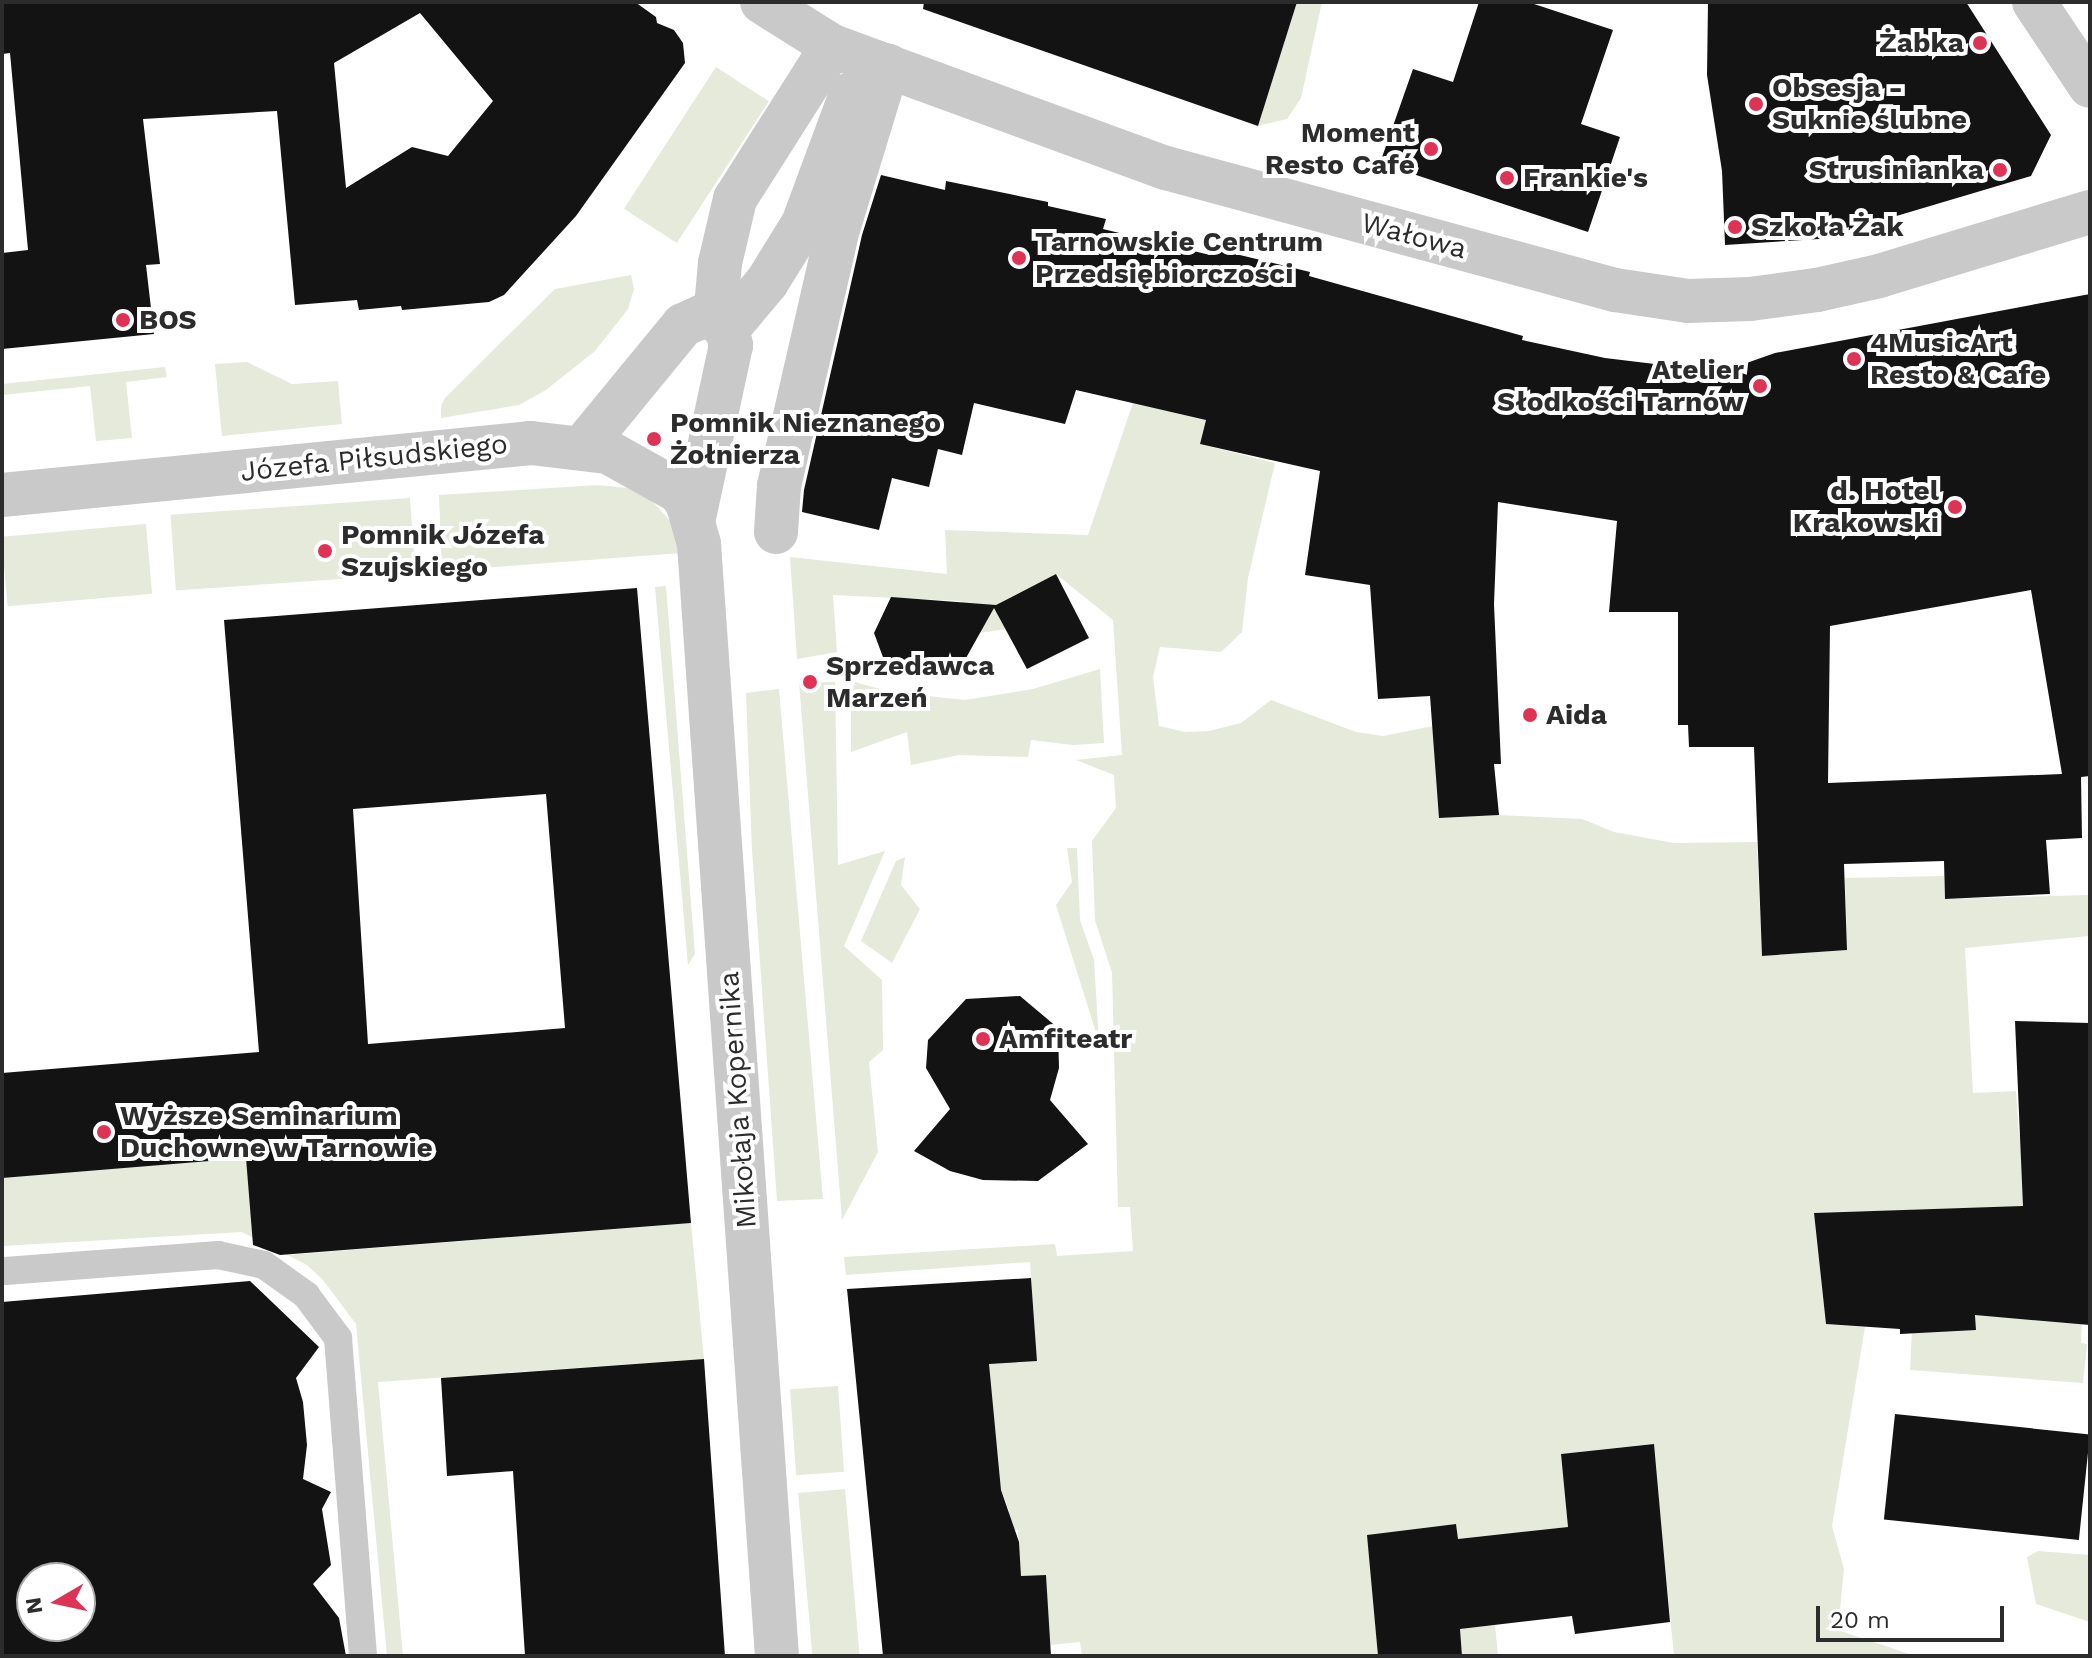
<!DOCTYPE html>
<meta charset="utf-8">
<style>
body{margin:0}
#map{position:relative;width:2092px;height:1658px;overflow:hidden;background:#fff;font-family:"Work Sans",sans-serif}
div>[style]{position:absolute}
.green>*{inset:0;background:#e5eada;transform-origin:0 0}
.building>*{inset:0;background:#131313;transform-origin:0 0}
.lane>*{height:28px;margin:-14px;padding:0 14px;transform-origin:14px;border-radius:14px;background:#c9c9c9}
.street>*{height:44px;margin:-22px;padding:0 22px;transform-origin:22px;border-radius:22px;background:#c9c9c9}
.dots>*{width:22px;height:22px;translate:-50% -50%;box-sizing:border-box;border:4px solid #fff;border-radius:50%}
span{translate:-50% -50%;white-space:nowrap;text-align:center;line-height:1.15;-webkit-text-stroke:8px #fff;paint-order:stroke}
.poi-label{font-size:28px;color:#2c2c2c;font-weight:700}
.right{translate:-100% -50%;text-align:right}
.left{translate:0 -50%;text-align:left}
.street-label{font-size:28px;color:#2c2c2c}
.frame{position:absolute;inset:0;border:4px solid #2c2c2c;pointer-events:none}
.north{position:absolute;left:16px;top:1562px;width:80px;height:80px;box-sizing:border-box;background:#fff;border:2px solid #ababab;border-radius:50%;rotate:261deg;font-size:22px;font-weight:700;line-height:32px;text-align:center;color:#2c2c2c}
.north::after{content:'';display:block;margin:auto;width:28px;height:36px;background:#df3355;clip-path:polygon(50% 0,100% 100%,50% 72%,0 100%)}
.scale{position:absolute;left:1816px;top:1606px;width:188px;height:36px;box-sizing:border-box;border:4px solid #2c2c2c;border-top:0;padding-left:10px;font-size:24px;line-height:28px;white-space:nowrap;color:#2c2c2c;-webkit-text-stroke:6px #fff;paint-order:stroke}
</style>
<div id="map">
<div class="green">
<div style="clip-path:polygon(1297px 2px,1322px 2px,1301px 98px,1287px 119px,1258px 126px)"></div>
<div style="left:716px;top:67px;width:63px;height:169px;rotate:33deg"></div>
<div style="clip-path:polygon(631px 275px,634px 289px,628px 309px,595px 351px,546px 390px,519px 405px,441px 418px,441px 406px,445px 398px,555px 289px)"></div>
<div style="clip-path:polygon(247px 362px,292px 384px,338px 381px,342px 424px,222px 436px,215px 364px)"></div>
<div style="clip-path:polygon(165px 367px,167px 377px,126px 382px,132px 438px,96px 441px,90px 386px,2px 395px,2px 384px)"></div>
<div style="clip-path:polygon(1133px 403px,1206px 419px,1200px 444px,1275px 463px,1248px 578px,1242px 632px,1221px 652px,1160px 647px,1153px 677px,1159px 726px,1185px 732px,1209px 731px,1241px 723px,1271px 700px,1356px 732px,1383px 736px,1433px 726px,1440px 818px,1499px 815px,1582px 819px,1614px 832px,1674px 843px,1757px 842px,1762px 956px,1847px 950px,1845px 878px,1944px 876px,1945px 899px,2090px 895px,2090px 936px,1965px 948px,1973px 1093px,2016px 1091px,2019px 1135px,2090px 1132px,2081px 1343px,2087px 1344px,2083px 1383px,1910px 1370px,1912px 1330px,1976px 1330px,1970px 1208px,1814px 1213px,1826px 1324px,1865px 1327px,1832px 1526px,1844px 1569px,1838px 1630px,1915px 1656px,1674px 1656px,1653px 1444px,1561px 1454px,1568px 1527px,1458px 1539px,1455px 1524px,1368px 1535px,1378px 1656px,1082px 1656px,1080px 1642px,1011px 1649px,1047px 1595px,1046px 1575px,1021px 1576px,1018px 1530px,1003px 1530px,1009px 1511px,1001px 1490px,998px 1455px,978px 1364px,1037px 1360px,1030px 1262px,846px 1275px,844px 1257px,1055px 1244px,1057px 1256px,1133px 1251px,1130px 1207px,1118px 1207px,1112px 973px,1095px 920px,1092px 841px,1116px 808px,1114px 775px,1076px 760px,1122px 755px,1113px 620px,1056px 574px,994px 606px,1006px 629px,972px 634px,961px 601px,833px 595px,837px 652px,797px 659px,790px 557px,947px 574px,945px 530px,1088px 535px)"></div>
<div style="clip-path:polygon(597px 485px,629px 488px,652px 501px,671px 522px,682px 553px,442px 571px,439px 495px)"></div>
<div style="left:410px;top:498px;width:76px;height:240px;rotate:86deg"></div>
<div style="left:146px;top:524px;width:70px;height:145px;rotate:85deg"></div>
<div style="clip-path:polygon(666px 586px,695px 954px,688px 965px,655px 587px)"></div>
<div style="clip-path:polygon(1100px 669px,1104px 743px,1073px 745px,1031px 740px,1028px 757px,959px 755px,911px 765px,907px 732px,851px 752px,851px 681px,891px 692px,965px 700px,1033px 689px)"></div>
<div style="clip-path:polygon(799px 682px,835px 682px,838px 865px,885px 851px,844px 946px,882px 980px,883px 1050px,869px 1062px,878px 1152px,842px 1220px)"></div>
<div style="clip-path:polygon(779px 689px,823px 1199px,777px 1201px,752px 850px,746px 693px)"></div>
<div style="clip-path:polygon(1067px 848px,1077px 848px,1080px 920px,1094px 960px,1099px 1042px,1056px 905px,1072px 882px)"></div>
<div style="clip-path:polygon(905px 857px,901px 885px,920px 909px,892px 963px,861px 941px,896px 861px)"></div>
<div style="clip-path:polygon(246px 1158px,288px 1255px,691px 1223px,704px 1359px,378px 1382px,403px 1656px,387px 1656px,356px 1324px,323px 1280px,307px 1265px,242px 1232px,3px 1246px,2px 1167px)"></div>
<div style="left:838px;top:1386px;width:86px;height:48px;rotate:86deg"></div>
<div style="left:845px;top:1489px;width:168px;height:47px;rotate:85deg"></div>
<div style="clip-path:polygon(2038px 1551px,2090px 1555px,2090px 1622px,2036px 1604px,2027px 1557px)"></div>
<div style="clip-path:polygon(1495px 1625px,1498px 1656px,1462px 1656px,1460px 1629px)"></div>
</div>
<div class="building">
<div style="clip-path:polygon(evenodd,2px 2px,635px 2px,656px 17px,657px 23px,674px 30px,683px 43px,685px 63px,576px 216px,504px 295px,489px 302px,402px 310px,401px 306px,359px 310px,357px 300px,295px 305px,277px 111px,143px 119px,160px 264px,146px 265px,154px 334px,2px 349px,2px 253px,28px 250px,10px 53px,2px 54px,2px 2px,420px 13px,493px 101px,448px 156px,412px 147px,346px 188px,334px 63px,420px 13px)"></div>
<div style="clip-path:polygon(924px 2px,1297px 2px,1258px 126px,923px 9px)"></div>
<div style="clip-path:polygon(1479px 2px,1528px 2px,1613px 30px,1581px 124px,1620px 137px,1588px 232px,1380px 163px,1413px 69px,1453px 82px)"></div>
<div style="clip-path:polygon(1708px 2px,1966px 2px,2051px 135px,2031px 176px,1819px 239px,1725px 245px,1722px 171px,1707px 75px)"></div>
<div style="clip-path:polygon(evenodd,881px 175px,945px 190px,946px 181px,1048px 202px,1048px 206px,1106px 219px,1103px 229px,1210px 255px,1211px 248px,1310px 272px,1309px 276px,1523px 336px,1522px 340px,1605px 358px,1721px 372px,1775px 353px,2090px 294px,2090px 776px,2081px 777px,2082px 838px,2046px 840px,2050px 894px,1945px 899px,1944px 861px,1844px 864px,1847px 950px,1762px 956px,1754px 747px,1689px 747px,1688px 725px,1678px 725px,1678px 612px,1609px 612px,1617px 521px,1498px 502px,1494px 604px,1501px 764px,1494px 764px,1499px 815px,1439px 818px,1430px 696px,1378px 699px,1370px 585px,1305px 575px,1320px 471px,1200px 444px,1206px 420px,1076px 390px,1065px 424px,974px 403px,962px 455px,938px 449px,929px 487px,892px 478px,879px 530px,802px 512px,804px 490px,862px 235px,881px 175px,2031px 590px,2062px 774px,1828px 783px,1830px 626px,2031px 590px)"></div>
<div style="clip-path:polygon(1056px 574px,1089px 638px,1027px 669px,994px 608px,957px 674px,887px 668px,874px 633px,891px 597px,996px 605px)"></div>
<div style="clip-path:polygon(evenodd,637px 588px,691px 1223px,280px 1255px,253px 1245px,246px 1158px,2px 1178px,2px 1073px,259px 1052px,224px 620px,637px 588px,546px 794px,565px 1028px,368px 1044px,353px 809px,546px 794px)"></div>
<div style="clip-path:polygon(1020px 996px,1058px 1028px,1059px 1068px,1050px 1100px,1088px 1144px,1038px 1181px,983px 1180px,950px 1171px,914px 1151px,950px 1109px,926px 1068px,928px 1040px,966px 999px)"></div>
<div style="clip-path:polygon(2015px 1021px,2090px 1023px,2090px 1325px,1975px 1315px,1976px 1330px,1900px 1334px,1900px 1329px,1826px 1324px,1814px 1213px,2023px 1206px)"></div>
<div style="clip-path:polygon(1031px 1278px,1037px 1361px,989px 1364px,1001px 1490px,1019px 1542px,1021px 1576px,1046px 1575px,1051px 1656px,883px 1656px,847px 1289px)"></div>
<div style="clip-path:polygon(evenodd,250px 1281px,319px 1347px,296px 1378px,303px 1402px,307px 1445px,303px 1479px,331px 1492px,322px 1509px,331px 1565px,313px 1584px,339px 1618px,346px 1656px,2px 1656px,2px 1302px,250px 1281px,32px 1578px,80px 1578px,80px 1626px,32px 1626px,32px 1578px)"></div>
<div style="clip-path:polygon(704px 1359px,725px 1656px,525px 1656px,513px 1471px,447px 1476px,441px 1378px)"></div>
<div style="left:1895px;top:1414px;width:196px;height:106px;rotate:6deg"></div>
<div style="clip-path:polygon(1654px 1444px,1670px 1622px,1575px 1634px,1572px 1616px,1460px 1629px,1462px 1656px,1378px 1656px,1367px 1535px,1456px 1524px,1458px 1539px,1568px 1527px,1561px 1454px)"></div>
</div>
<div class="lane">
<div style="left:5px;top:1271px;width:214px;rotate:-4.3deg"></div>
<div style="left:218px;top:1255px;width:47px;rotate:12.3deg"></div>
<div style="left:264px;top:1265px;width:52px;rotate:35.5deg"></div>
<div style="left:306px;top:1295px;width:54px;rotate:53.3deg"></div>
<div style="left:338px;top:1338px;width:319px;rotate:85.5deg"></div>
</div>
<div class="street">
<div style="left:762px;top:2px;width:83px;rotate:32.2deg"></div>
<div style="left:832px;top:46px;width:356px;rotate:20.1deg"></div>
<div style="left:1166px;top:168px;width:465px;rotate:15.2deg"></div>
<div style="left:1615px;top:290px;width:74px;rotate:8.6deg"></div>
<div style="left:1688px;top:301px;width:62px;rotate:-1.8deg"></div>
<div style="left:1750px;top:299px;width:68px;rotate:-7.7deg"></div>
<div style="left:1817px;top:290px;width:64px;rotate:-12.7deg"></div>
<div style="left:1879px;top:276px;width:220px;rotate:-16.9deg"></div>
<div style="left:2034px;top:2px;width:101px;rotate:56.3deg"></div>
<div style="left:715px;top:319px;width:56px;rotate:-84.9deg"></div>
<div style="left:720px;top:263px;width:66px;rotate:-76.8deg"></div>
<div style="left:735px;top:199px;width:181px;rotate:-57.6deg"></div>
<div style="left:727px;top:330px;width:62px;rotate:-50.2deg"></div>
<div style="left:767px;top:282px;width:68px;rotate:-58.2deg"></div>
<div style="left:803px;top:224px;width:139px;rotate:-69.7deg"></div>
<div style="left:582px;top:448px;width:159px;rotate:-50.6deg"></div>
<div style="left:683px;top:325px;width:22px;rotate:-24deg"></div>
<div style="left:703px;top:316px;width:12px;rotate:14deg"></div>
<div style="left:715px;top:319px;width:16px;rotate:43deg"></div>
<div style="left:727px;top:330px;width:16px;rotate:75deg"></div>
<div style="left:731px;top:345px;width:181px;rotate:102.1deg"></div>
<div style="left:2px;top:495px;width:532px;rotate:-5.61deg"></div>
<div style="left:531px;top:443px;width:78px;rotate:6.7deg"></div>
<div style="left:608px;top:452px;width:82px;rotate:29.1deg"></div>
<div style="left:680px;top:492px;width:15px;rotate:58deg"></div>
<div style="left:688px;top:505px;width:41px;rotate:74.2deg"></div>
<div style="left:699px;top:544px;width:1115px;rotate:85.99deg"></div>
<div style="left:776px;top:532px;width:46px;rotate:-86.3deg"></div>
<div style="left:779px;top:486px;width:264px;rotate:-77.1deg"></div>
<div style="left:838px;top:229px;width:171px;rotate:-73deg"></div>
</div>
<div class="dots">
<div style="left:1980px;top:43px;background:#df3355"></div>
<div style="left:1756px;top:104px;background:#df3355"></div>
<div style="left:1431px;top:149px;background:#df3355"></div>
<div style="left:2000px;top:170px;background:#df3355"></div>
<div style="left:1507px;top:178px;background:#df3355"></div>
<div style="left:1735px;top:227px;background:#df3355"></div>
<div style="left:1019px;top:258px;background:#df3355"></div>
<div style="left:123px;top:320px;background:#df3355"></div>
<div style="left:1854px;top:359px;background:#df3355"></div>
<div style="left:1760px;top:386px;background:#df3355"></div>
<div style="left:654px;top:439px;background:#df3355"></div>
<div style="left:1955px;top:507px;background:#df3355"></div>
<div style="left:325px;top:551px;background:#df3355"></div>
<div style="left:810px;top:682px;background:#df3355"></div>
<div style="left:1530px;top:715px;background:#df3355"></div>
<div style="left:983px;top:1039px;background:#df3355"></div>
<div style="left:104px;top:1132px;background:#df3355"></div>
</div>
<div class="poi-label">
<span class="right" style="left:1964px;top:43px">Żabka</span>
<span class="left" style="left:1772px;top:104px">Obsesja -<br>Suknie ślubne</span>
<span class="right" style="left:1415px;top:149px">Moment<br>Resto Café</span>
<span class="right" style="left:1984px;top:170px">Strusinianka</span>
<span class="left" style="left:1523px;top:178px">Frankie's</span>
<span class="left" style="left:1751px;top:227px">Szkoła Żak</span>
<span class="left" style="left:1035px;top:258px">Tarnowskie Centrum<br>Przedsiębiorczości</span>
<span class="left" style="left:139px;top:320px">BOS</span>
<span class="left" style="left:1870px;top:359px">4MusicArt<br>Resto &amp; Cafe</span>
<span class="right" style="left:1744px;top:386px">Atelier<br>Słodkości Tarnów</span>
<span class="left" style="left:670px;top:439px">Pomnik Nieznanego<br>Żołnierza</span>
<span class="right" style="left:1939px;top:507px">d. Hotel<br>Krakowski</span>
<span class="left" style="left:341px;top:551px">Pomnik Józefa<br>Szujskiego</span>
<span class="left" style="left:826px;top:682px">Sprzedawca<br>Marzeń</span>
<span class="left" style="left:1546px;top:715px">Aida</span>
<span class="left" style="left:999px;top:1039px">Amfiteatr</span>
<span class="left" style="left:120px;top:1132px">Wyższe Seminarium<br>Duchowne w Tarnowie</span>
</div>
<div class="street-label">
<span style="left:1414px;top:236px;rotate:15deg">Wałowa</span>
<span style="left:374px;top:458px;rotate:-6deg">Józefa Piłsudskiego</span>
<span style="left:738px;top:1100px;rotate:-94deg">Mikołaja Kopernika</span>
</div>
<div class="frame"></div>
<div class="north">N</div>
<div class="scale">20 m</div>
</div>
